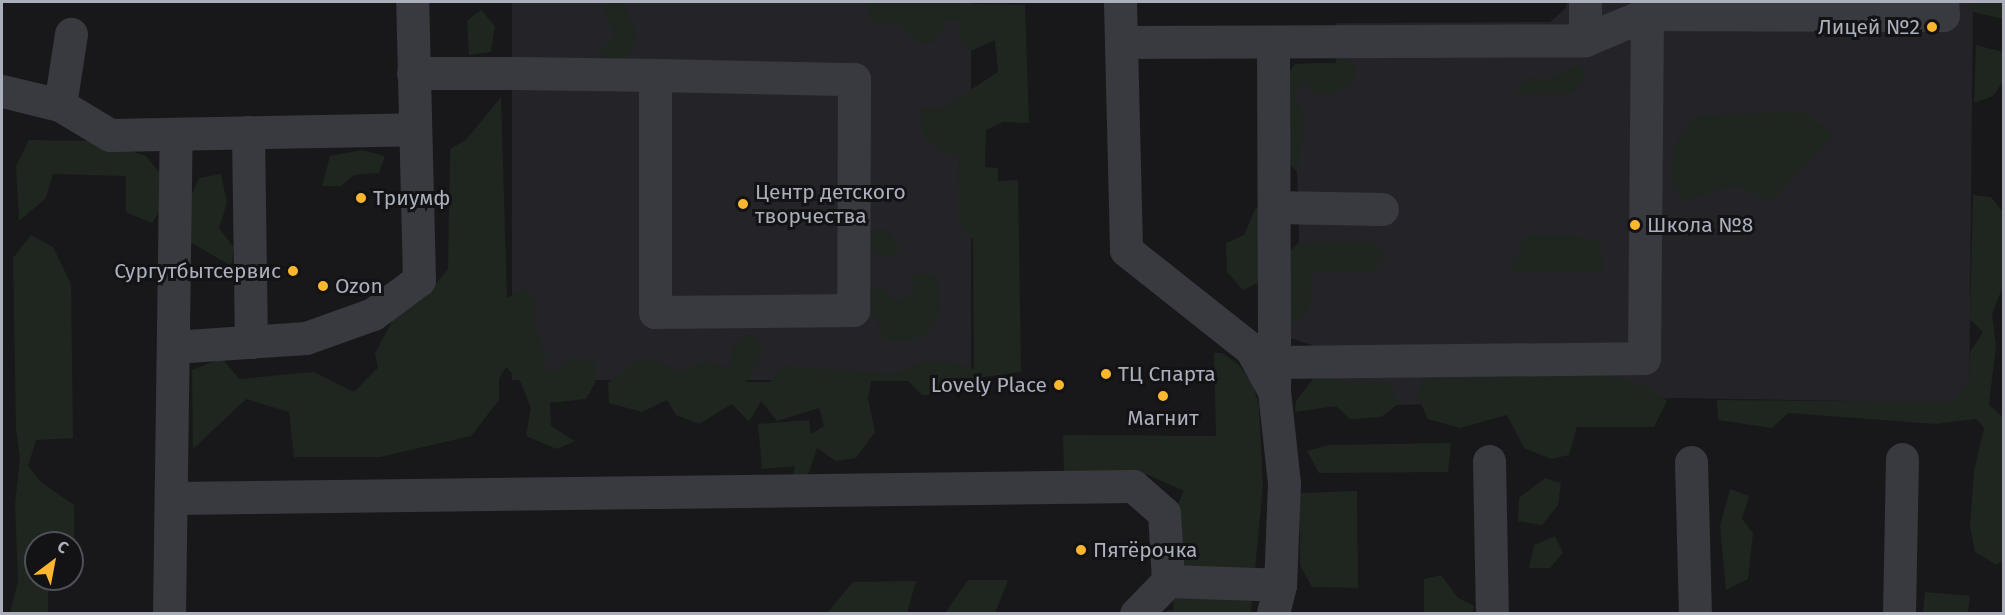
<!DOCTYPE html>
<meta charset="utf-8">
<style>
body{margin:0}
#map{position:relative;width:2005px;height:615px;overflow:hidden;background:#18181b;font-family:"Fira Sans",sans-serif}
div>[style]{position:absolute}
.built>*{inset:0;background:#242428;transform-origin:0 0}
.green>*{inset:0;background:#1e261f}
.minor>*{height:33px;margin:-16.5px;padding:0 16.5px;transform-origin:16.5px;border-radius:16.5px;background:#393a40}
.dots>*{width:16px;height:16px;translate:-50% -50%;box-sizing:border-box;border:3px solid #131316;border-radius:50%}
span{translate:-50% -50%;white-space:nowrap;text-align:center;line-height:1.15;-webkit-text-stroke:6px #131316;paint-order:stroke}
.poi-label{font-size:21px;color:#aaafbb}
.right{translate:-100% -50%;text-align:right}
.left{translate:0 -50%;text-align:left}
.frame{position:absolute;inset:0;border:3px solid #aaafbb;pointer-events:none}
.north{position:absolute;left:24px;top:531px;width:60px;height:60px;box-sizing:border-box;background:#131316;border:2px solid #4f5158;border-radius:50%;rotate:32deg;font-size:16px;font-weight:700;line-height:24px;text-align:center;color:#aaafbb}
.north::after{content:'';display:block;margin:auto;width:21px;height:27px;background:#fcb72f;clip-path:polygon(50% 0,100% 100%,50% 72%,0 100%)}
</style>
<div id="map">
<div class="built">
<div style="left:971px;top:2px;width:378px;height:459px;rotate:90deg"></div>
<div style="clip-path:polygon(1567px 2px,1973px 2px,1969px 403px,1681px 398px,1312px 407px,1315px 346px,1284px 336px,1286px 255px,1299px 242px,1297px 171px,1283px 159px,1295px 64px,1337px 63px,1336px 23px,1550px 22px,1565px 9px)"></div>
</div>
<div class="green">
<div style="clip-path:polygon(866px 2px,1025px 5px,1029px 123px,1003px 122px,986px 130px,985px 167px,998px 168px,998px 181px,1018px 180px,1021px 372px,962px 380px,950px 395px,922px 395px,908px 381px,871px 381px,868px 399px,875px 432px,856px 458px,836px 461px,817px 448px,807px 478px,793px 474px,795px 466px,762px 469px,758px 424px,809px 420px,811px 434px,824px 426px,819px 408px,777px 421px,761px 401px,749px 422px,732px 404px,699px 424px,676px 415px,667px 400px,642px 412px,609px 403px,608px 383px,638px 360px,659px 362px,681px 372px,706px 361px,732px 368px,731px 348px,748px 334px,762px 342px,759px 361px,746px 382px,770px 382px,784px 366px,896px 374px,921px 362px,949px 361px,974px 369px,973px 240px,959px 222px,958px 155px,946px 153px,924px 138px,920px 108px,941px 109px,998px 72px,995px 40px,971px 51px,959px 42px,960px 20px,946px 20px,934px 43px,918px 44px,899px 24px,872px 24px)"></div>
<div style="clip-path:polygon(1967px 2px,2003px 2px,2003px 19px,1973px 12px)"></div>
<div style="clip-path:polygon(625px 3px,637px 37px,626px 60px,602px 66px,600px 49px,615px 36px,601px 4px)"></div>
<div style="clip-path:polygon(481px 10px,495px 26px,491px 52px,469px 55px,467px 21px)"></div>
<div style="clip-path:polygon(1976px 45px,2003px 52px,2004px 80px,1993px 96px,1974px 103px)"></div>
<div style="clip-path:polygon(1337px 51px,1358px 69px,1354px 81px,1335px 94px,1315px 94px,1306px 82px,1294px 94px,1305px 121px,1297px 171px,1283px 159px,1285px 79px,1295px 64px,1336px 63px)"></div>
<div style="clip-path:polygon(1580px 64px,1586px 74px,1573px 94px,1514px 94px,1526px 77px,1547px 80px)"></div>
<div style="clip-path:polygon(501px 97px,507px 298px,525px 288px,535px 301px,533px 322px,546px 355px,542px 370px,558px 371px,570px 358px,595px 361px,595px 383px,586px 399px,550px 403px,551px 426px,575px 441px,557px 449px,526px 436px,531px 408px,521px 383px,506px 367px,499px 379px,499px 400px,471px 436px,380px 457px,294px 457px,289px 412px,246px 399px,193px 449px,192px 370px,222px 358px,239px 379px,314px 372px,354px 392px,378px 368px,375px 353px,394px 318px,425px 297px,448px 269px,450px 149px,466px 140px)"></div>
<div style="clip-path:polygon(1803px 111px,1834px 135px,1772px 201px,1736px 185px,1681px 202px,1670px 176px,1676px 141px,1696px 116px)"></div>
<div style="clip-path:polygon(29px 140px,100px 141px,146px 156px,164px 178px,164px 204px,152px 223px,126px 212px,126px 176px,53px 174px,46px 198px,19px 221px,16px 166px)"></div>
<div style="clip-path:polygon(362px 150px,385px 156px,379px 173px,354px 175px,341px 186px,322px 186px,330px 156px)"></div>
<div style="clip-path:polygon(221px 174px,227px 203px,219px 228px,234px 248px,231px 266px,187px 240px,189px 201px,199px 178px)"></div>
<div style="clip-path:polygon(1973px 195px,1991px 197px,2003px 212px,2003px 286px,1992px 314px,1996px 345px,1989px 405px,2003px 417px,2004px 558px,1997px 565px,1975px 552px,1970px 527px,1974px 471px,1984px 428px,1976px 419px,1935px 424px,1788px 413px,1772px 428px,1718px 420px,1717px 400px,1953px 402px,1969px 382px,1970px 352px,1983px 332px,1970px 319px)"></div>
<div style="clip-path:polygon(1256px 207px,1265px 213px,1264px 280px,1243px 290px,1227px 272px,1226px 243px,1244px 235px)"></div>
<div style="clip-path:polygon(888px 229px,900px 251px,882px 257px,865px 246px,870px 230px)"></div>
<div style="clip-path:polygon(31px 235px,53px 247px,71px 284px,73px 438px,36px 440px,28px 466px,41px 482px,74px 505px,74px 545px,36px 543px,36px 579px,48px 579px,48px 613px,10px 613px,18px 581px,15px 504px,20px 459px,16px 429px,13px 258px)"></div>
<div style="clip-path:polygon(1526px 235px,1569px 235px,1600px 241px,1603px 272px,1510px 272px)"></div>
<div style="clip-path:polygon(1373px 242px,1387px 256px,1375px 272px,1312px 272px,1312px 299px,1301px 320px,1284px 325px,1286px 255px,1299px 243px)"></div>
<div style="clip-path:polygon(911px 274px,937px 275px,940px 310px,933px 331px,908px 341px,884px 341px,867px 298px,878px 285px,896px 301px,915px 293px)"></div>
<div style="clip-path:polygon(1214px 353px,1222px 353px,1238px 364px,1253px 384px,1259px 406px,1263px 485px,1251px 613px,1156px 613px,1173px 610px,1175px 510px,1184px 491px,1146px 474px,1064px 474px,1063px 435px,1216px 436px)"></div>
<div style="clip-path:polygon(1591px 371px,1647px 386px,1667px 401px,1654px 427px,1577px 427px,1569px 455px,1551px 459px,1524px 448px,1507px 415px,1460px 428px,1428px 419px,1417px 395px,1423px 377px)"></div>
<div style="clip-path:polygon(1313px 379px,1390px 383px,1397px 405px,1381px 417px,1350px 419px,1336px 406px,1295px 412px,1296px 401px)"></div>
<div style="clip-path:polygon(1451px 443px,1448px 472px,1319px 473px,1307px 451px,1329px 445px)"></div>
<div style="clip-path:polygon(1545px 478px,1561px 483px,1558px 505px,1542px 525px,1518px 521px,1519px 498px)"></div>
<div style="clip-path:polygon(1730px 489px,1749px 496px,1742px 519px,1753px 533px,1748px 579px,1726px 590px,1720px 526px)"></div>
<div style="clip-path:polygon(1357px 491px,1358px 588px,1312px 587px,1300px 565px,1300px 493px)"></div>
<div style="clip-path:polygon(1555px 536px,1563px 553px,1550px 568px,1529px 568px,1534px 545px)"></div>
<div style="clip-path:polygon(1441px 575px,1458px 598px,1474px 606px,1473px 613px,1424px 613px,1424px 579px)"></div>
<div style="clip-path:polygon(968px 580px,1008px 580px,995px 613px,945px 613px)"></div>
<div style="clip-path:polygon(916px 581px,907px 613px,827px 613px,853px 582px)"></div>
<div style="clip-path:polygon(1925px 592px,1970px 596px,1968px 613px,1923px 613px)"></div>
</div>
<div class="minor">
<div style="left:1120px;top:2px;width:248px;rotate:88.6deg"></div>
<div style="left:1126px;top:250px;width:159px;rotate:38.4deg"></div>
<div style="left:1251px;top:349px;width:48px;rotate:61.3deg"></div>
<div style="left:1274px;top:391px;width:93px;rotate:83.8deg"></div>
<div style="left:1284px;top:483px;width:102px;rotate:92.2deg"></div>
<div style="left:1280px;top:585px;width:30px;rotate:104deg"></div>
<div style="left:1585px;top:40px;width:38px;rotate:-90deg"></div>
<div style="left:1121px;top:42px;width:464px;rotate:-0.2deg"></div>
<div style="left:1585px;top:40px;width:67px;rotate:-22.8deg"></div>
<div style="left:1647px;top:14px;width:296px;rotate:0.2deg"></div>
<div style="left:1943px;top:15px;width:13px;rotate:-94deg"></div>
<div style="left:1273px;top:43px;width:340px;rotate:89.8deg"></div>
<div style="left:413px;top:73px;width:101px"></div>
<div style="left:514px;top:73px;width:141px;rotate:0.8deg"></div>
<div style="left:655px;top:75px;width:199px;rotate:1.2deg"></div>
<div style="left:854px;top:79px;width:231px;rotate:90.2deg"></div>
<div style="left:853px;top:310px;width:198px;rotate:179.4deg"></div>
<div style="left:655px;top:312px;width:237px;rotate:-90deg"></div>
<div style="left:2px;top:91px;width:60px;rotate:13.6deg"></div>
<div style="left:60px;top:105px;width:58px;rotate:31deg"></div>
<div style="left:110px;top:135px;width:305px;rotate:-1.1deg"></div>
<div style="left:60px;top:105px;width:72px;rotate:-81.2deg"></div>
<div style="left:248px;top:132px;width:210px;rotate:89.2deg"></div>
<div style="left:1274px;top:207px;width:108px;rotate:1.1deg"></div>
<div style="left:173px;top:347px;width:133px;rotate:-3.9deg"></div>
<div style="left:306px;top:338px;width:71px;rotate:-19.7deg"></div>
<div style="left:373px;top:314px;width:57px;rotate:-36.5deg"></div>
<div style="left:419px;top:280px;width:278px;rotate:-91.4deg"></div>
<div style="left:1274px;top:362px;width:370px;rotate:-0.6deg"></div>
<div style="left:1644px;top:358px;width:344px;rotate:-89.5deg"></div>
<div style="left:1489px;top:461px;width:153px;rotate:88.9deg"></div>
<div style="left:1691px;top:462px;width:152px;rotate:88.5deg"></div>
<div style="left:171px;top:498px;width:962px;rotate:-0.71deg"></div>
<div style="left:1133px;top:486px;width:41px;rotate:41.1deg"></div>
<div style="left:1164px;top:513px;width:68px;rotate:86.6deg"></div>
<div style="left:1168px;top:581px;width:46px;rotate:134.1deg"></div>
<div style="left:1168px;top:581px;width:112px;rotate:2deg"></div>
<div style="left:169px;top:614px;width:480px;rotate:-89.2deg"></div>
<div style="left:1899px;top:614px;width:155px;rotate:-88.9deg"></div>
</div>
<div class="dots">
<div style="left:1932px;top:27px;background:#fcb72f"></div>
<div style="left:361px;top:198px;background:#fcb72f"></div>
<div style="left:743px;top:204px;background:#fcb72f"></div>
<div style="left:1635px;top:225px;background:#fcb72f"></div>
<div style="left:293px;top:271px;background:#fcb72f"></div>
<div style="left:323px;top:286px;background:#fcb72f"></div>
<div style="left:1106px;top:374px;background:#fcb72f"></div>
<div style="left:1059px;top:385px;background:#fcb72f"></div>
<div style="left:1163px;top:396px;background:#fcb72f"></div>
<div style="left:1081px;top:550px;background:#fcb72f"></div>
</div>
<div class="poi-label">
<span class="right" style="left:1920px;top:27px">Лицей №2</span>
<span class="left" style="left:755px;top:204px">Центр детского<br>творчества</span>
<span class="left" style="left:373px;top:198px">Триумф</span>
<span class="left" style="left:1647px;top:225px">Школа №8</span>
<span class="right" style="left:281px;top:271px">Сургутбытсервис</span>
<span class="left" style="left:335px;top:286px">Ozon</span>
<span class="left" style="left:1118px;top:374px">ТЦ Спарта</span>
<span class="right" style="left:1047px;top:385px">Lovely Place</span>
<span style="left:1163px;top:418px">Магнит</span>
<span class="left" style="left:1093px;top:550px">Пятёрочка</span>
</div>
<div class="frame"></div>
<div class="north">С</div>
</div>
